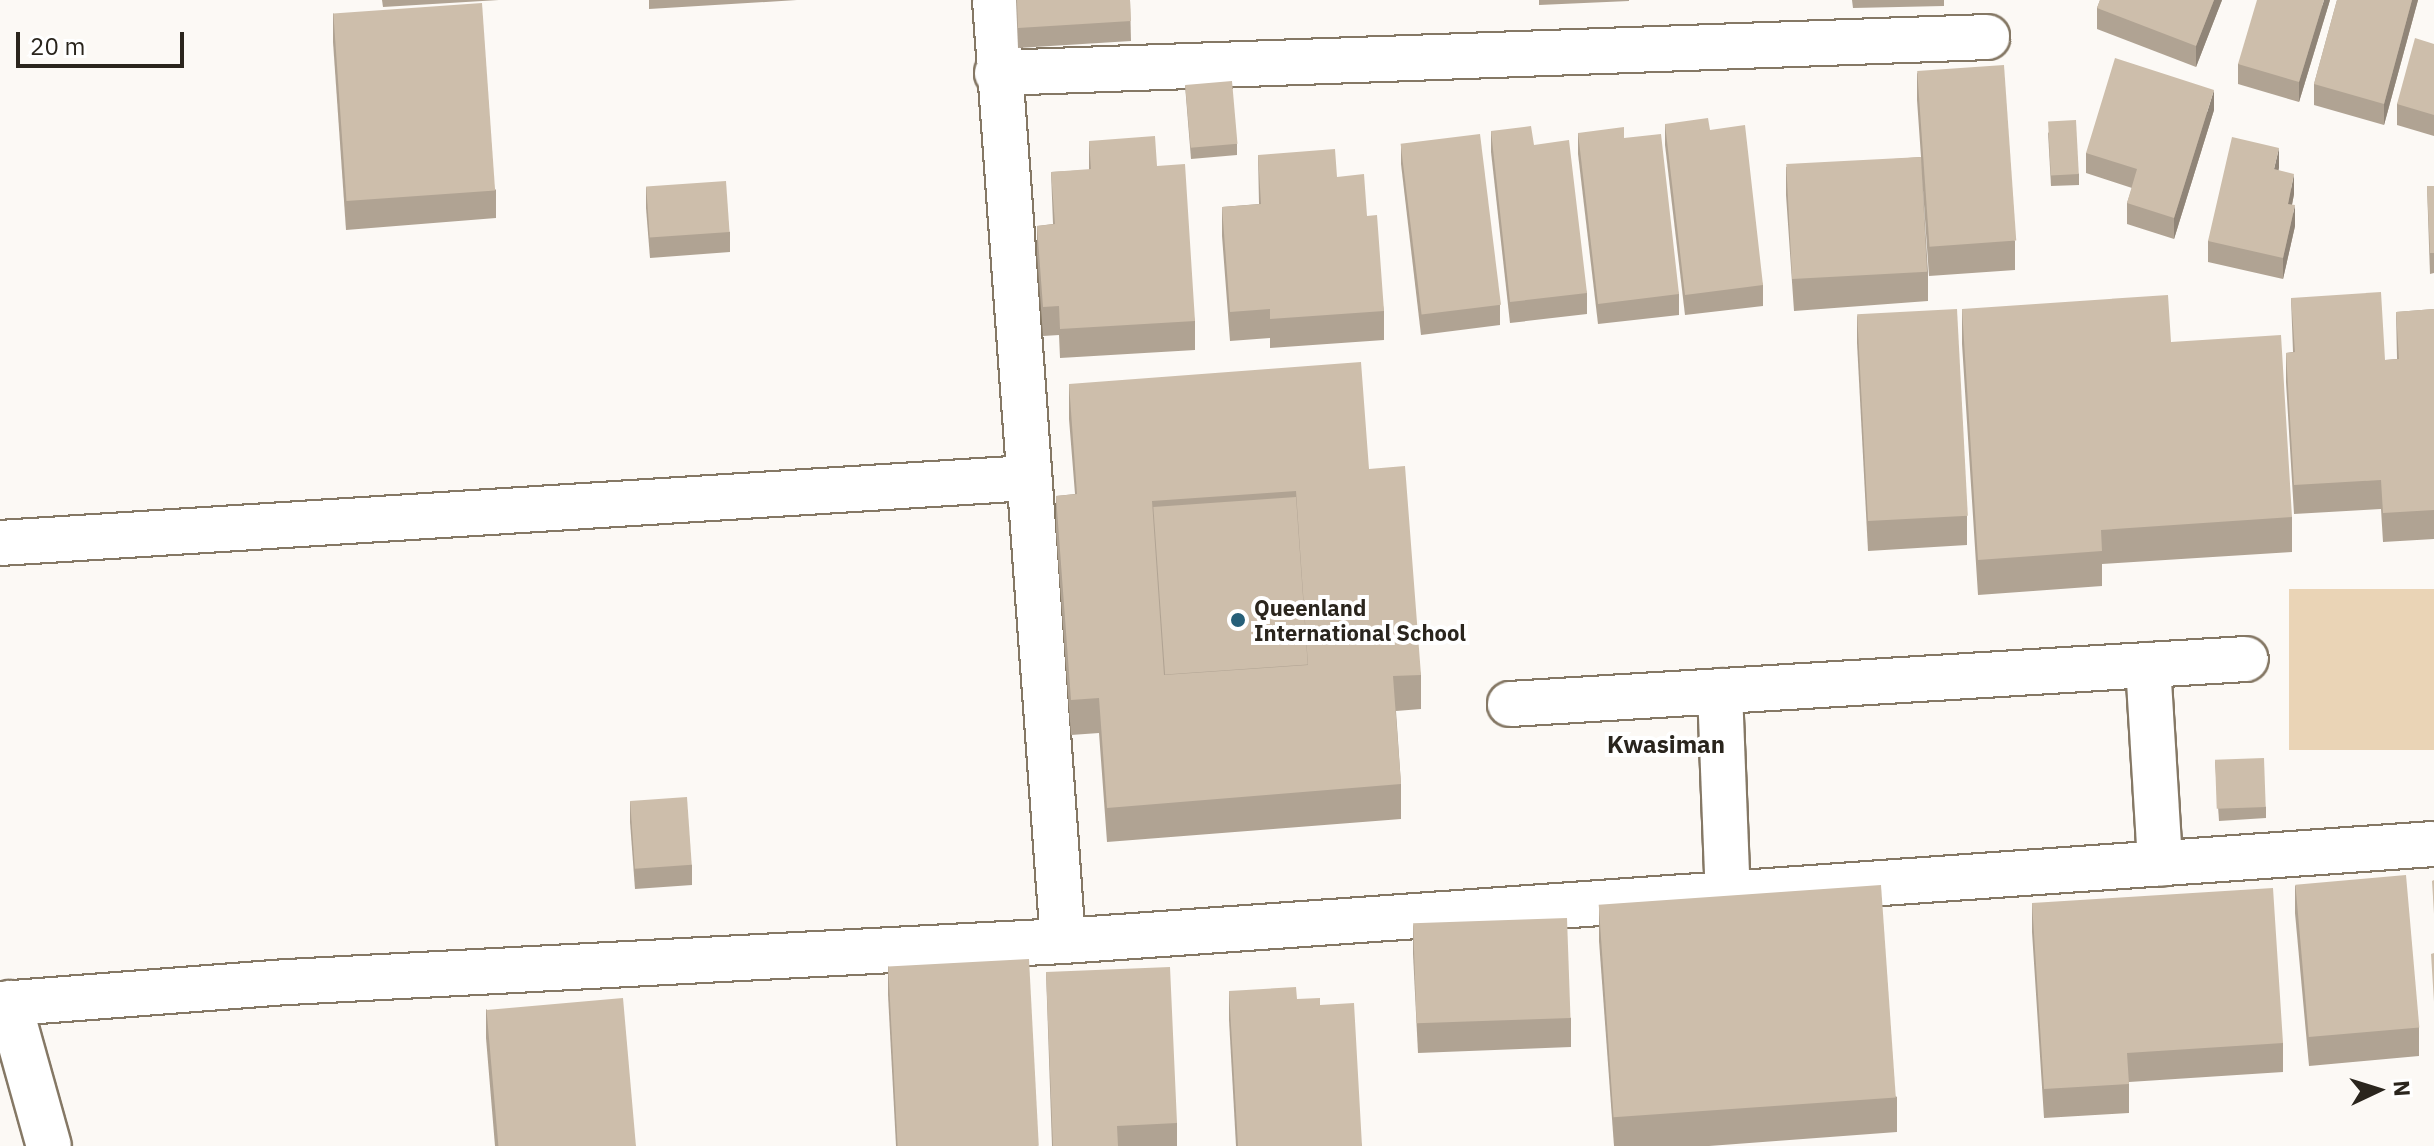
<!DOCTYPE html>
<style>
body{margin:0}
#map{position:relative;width:2434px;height:1146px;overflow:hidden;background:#fcf9f5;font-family:"IBM Plex Sans",sans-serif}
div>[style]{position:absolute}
.green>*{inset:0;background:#ead4b6;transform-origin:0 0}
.roads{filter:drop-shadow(2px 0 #857865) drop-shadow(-2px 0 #857865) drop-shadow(0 2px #857865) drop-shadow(0 -2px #857865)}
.minor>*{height:44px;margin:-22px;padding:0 22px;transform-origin:22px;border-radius:22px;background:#fff}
.wall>*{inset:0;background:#b0a393}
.shaded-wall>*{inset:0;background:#908578}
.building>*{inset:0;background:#cdbeab;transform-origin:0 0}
.dots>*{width:22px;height:22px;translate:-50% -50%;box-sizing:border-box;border:4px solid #fff;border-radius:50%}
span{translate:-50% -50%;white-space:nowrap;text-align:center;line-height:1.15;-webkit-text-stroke:8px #fff;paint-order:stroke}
.poi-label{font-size:22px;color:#2a251d;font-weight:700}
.left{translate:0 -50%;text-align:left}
.neighbourhood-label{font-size:24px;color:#2a251d;font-weight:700}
.north{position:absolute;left:2338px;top:1050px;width:80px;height:80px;-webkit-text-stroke:6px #fff;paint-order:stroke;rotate:86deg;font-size:22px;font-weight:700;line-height:32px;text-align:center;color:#2a251d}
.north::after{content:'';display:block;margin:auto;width:28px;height:36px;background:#2a251d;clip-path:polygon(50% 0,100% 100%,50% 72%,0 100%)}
.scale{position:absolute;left:16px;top:32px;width:168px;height:36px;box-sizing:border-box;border:4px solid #2a251d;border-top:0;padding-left:10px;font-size:24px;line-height:28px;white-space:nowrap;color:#2a251d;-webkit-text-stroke:6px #fff;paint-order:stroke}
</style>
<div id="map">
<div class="green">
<div style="left:2434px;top:589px;width:161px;height:145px;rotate:90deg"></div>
</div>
<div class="roads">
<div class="minor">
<div style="left:995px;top:0;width:943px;rotate:85.87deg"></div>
<div style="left:997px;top:73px;width:991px;rotate:-2.08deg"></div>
<div style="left:0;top:543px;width:1029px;rotate:-3.62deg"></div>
<div style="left:2148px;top:665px;width:199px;rotate:86.5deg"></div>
<div style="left:1720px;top:691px;width:204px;rotate:87.8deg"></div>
<div style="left:1510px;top:704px;width:737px;rotate:-3.5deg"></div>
<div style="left:9px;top:1003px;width:148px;rotate:74.4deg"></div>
<div style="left:0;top:1004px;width:289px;rotate:-4.4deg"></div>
<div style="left:288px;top:982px;width:776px;rotate:-3.03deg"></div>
<div style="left:1063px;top:941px;width:1374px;rotate:-4.05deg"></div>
</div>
</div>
<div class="wall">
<div style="clip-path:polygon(382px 0,499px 0,383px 7px)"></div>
<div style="clip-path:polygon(649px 0,797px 0,649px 9px)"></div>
<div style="clip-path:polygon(1016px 0,1130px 0,1131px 41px,1018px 48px)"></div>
<div style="clip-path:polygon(1539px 0,1629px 0,1629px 1px,1539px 5px)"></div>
<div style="clip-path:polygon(1852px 0,1944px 0,1944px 6px,1853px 8px)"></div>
<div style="clip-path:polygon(2100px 0,2222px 0,2196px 67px,2097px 29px,2097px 8px)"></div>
<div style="clip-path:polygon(2330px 0,2299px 102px,2238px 84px,2238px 64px)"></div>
<div style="clip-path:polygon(2337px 0,2418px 0,2384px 125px,2314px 105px,2314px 84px)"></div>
<div style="clip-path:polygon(333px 13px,496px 190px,496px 218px,346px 230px,333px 42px)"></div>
<div style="clip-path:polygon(2434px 44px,2434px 136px,2397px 125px,2397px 104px)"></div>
<div style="clip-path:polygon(1917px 72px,2015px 241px,2015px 270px,1929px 276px,1922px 176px,1928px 272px,1928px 301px,1794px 311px,1786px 195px,1786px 167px,1921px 157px,1917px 100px)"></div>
<div style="clip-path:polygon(1185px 85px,1237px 144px,1237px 155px,1191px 159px)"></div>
<div style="clip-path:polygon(2214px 110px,2174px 239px,2127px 224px,2127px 203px,2132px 188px,2086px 173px,2086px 153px)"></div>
<div style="clip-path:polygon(1665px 124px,1710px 130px,1763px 285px,1763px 306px,1685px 315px,1665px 145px)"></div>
<div style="clip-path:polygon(1491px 131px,1534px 145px,1587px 293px,1587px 314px,1510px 323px,1491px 152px)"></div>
<div style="clip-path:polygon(2048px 132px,2079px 174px,2079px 185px,2051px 186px)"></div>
<div style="clip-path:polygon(1578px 133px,1624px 138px,1679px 294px,1679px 315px,1598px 324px,1578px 154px)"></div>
<div style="clip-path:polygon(1089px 141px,1157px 166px,1195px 321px,1195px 350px,1060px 358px,1059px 335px,1043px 336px,1037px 254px,1037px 226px,1053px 224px,1051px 172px,1089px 170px)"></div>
<div style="clip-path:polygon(1401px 144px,1500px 305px,1500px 325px,1421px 335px,1401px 164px)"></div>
<div style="clip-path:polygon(1258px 155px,1337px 177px,1367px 216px,1384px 311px,1384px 340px,1270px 348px,1270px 338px,1230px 341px,1222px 236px,1222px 207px,1259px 204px)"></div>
<div style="clip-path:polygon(2279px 168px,2278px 170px,2294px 194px,2292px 205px,2295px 226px,2283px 279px,2208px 262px,2208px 241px)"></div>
<div style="clip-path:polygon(2427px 186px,2434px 186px,2434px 273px,2430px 274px)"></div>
<div style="clip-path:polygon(646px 187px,730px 232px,730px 252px,650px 258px,646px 208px)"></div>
<div style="clip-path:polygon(2291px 298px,2385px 360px,2397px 359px,2396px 312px,2434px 309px,2434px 539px,2383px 542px,2381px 509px,2294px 514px,2286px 382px,2286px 353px,2293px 352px)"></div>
<div style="clip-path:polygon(1962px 309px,2171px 342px,2292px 517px,2292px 552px,2102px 564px,2102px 586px,1978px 595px,1962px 344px)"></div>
<div style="clip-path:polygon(1857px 315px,1967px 516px,1967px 545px,1868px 551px,1857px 343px)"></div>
<div style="clip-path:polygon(1069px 384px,1369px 469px,1421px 675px,1421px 709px,1396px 711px,1401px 784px,1401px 819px,1107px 842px,1099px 733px,1071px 735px,1056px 530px,1056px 496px,1075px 494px,1069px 419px)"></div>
<div style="clip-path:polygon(2215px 761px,2266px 807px,2266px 818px,2219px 821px)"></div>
<div style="clip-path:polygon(630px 801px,692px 865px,692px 885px,635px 889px,630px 822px)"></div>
<div style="clip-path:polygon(2295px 885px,2419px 1027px,2419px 1056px,2309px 1066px,2295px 913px)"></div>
<div style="clip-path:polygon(2032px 903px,2283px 1043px,2283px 1072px,2129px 1082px,2129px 1113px,2044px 1118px,2032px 932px)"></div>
<div style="clip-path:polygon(1599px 907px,1897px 1097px,1897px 1132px,1709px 1146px,1614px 1146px,1599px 941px)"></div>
<div style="clip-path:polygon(1413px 925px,1571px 1018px,1571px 1047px,1418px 1053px,1413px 954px)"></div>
<div style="clip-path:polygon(888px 966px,1038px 1146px,896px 1146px,888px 995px)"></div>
<div style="clip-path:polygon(1046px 972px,1177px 1123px,1177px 1146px,1052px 1146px)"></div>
<div style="clip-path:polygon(1229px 991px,1297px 999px,1320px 1005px,1362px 1146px,1236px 1146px,1229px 1020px)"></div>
<div style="clip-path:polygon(486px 1009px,636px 1146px,495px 1146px,486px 1038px)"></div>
</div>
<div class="shaded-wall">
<div style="clip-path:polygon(2214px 0,2222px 0,2196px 67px,2196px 46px)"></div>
<div style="clip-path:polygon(2324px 0,2330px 0,2299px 102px,2299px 82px)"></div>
<div style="clip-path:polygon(2412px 0,2418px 0,2384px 125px,2384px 104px)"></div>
<div style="clip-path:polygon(2214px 90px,2214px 110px,2174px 239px,2174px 218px)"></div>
<div style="clip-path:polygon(2279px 148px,2279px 168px,2274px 190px,2274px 169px)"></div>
<div style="clip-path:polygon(2294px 174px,2294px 194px,2288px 225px,2288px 204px)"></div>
<div style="clip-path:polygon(2295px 205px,2295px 226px,2283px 279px,2283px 258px)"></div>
</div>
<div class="building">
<div style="clip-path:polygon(1017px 0,1130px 0,1131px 21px,1018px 28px)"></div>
<div style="clip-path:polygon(2100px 0,2214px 0,2196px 46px,2097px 8px)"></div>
<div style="clip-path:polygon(2257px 0,2324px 0,2299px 82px,2238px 64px)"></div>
<div style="clip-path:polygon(2337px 0,2412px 0,2384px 104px,2314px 84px)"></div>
<div style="left:482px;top:3px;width:188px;height:149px;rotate:86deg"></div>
<div style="clip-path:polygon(2415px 38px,2434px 44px,2434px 115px,2397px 104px)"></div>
<div style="clip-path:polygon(2115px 58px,2214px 90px,2174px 218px,2127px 203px,2137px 169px,2086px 153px)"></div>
<div style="left:2004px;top:65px;width:176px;height:87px;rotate:86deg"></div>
<div style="left:1232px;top:81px;width:63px;height:47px;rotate:85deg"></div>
<div style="clip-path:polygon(1708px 118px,1710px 130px,1745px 125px,1763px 285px,1685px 295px,1665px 124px)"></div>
<div style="left:2076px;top:120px;width:54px;height:28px;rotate:87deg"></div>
<div style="clip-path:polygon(1531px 126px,1534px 145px,1569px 140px,1587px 293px,1510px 302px,1491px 131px)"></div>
<div style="clip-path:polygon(1624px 127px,1624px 138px,1661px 134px,1679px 294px,1598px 304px,1578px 133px)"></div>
<div style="left:1480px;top:134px;width:172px;height:80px;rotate:83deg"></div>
<div style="clip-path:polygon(1155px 136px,1157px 166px,1185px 164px,1195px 321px,1060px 329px,1059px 306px,1043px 307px,1037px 226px,1055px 224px,1051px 172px,1091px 169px,1089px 141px)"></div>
<div style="clip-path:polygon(2232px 137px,2279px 148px,2274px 169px,2294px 174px,2288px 204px,2295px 205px,2283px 258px,2208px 241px)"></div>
<div style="clip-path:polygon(1335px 149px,1337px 177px,1364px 174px,1367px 216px,1377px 215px,1384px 311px,1270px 319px,1270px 309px,1230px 312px,1222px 207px,1261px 204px,1258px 155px)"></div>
<div style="left:1921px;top:157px;width:115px;height:135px;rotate:87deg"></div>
<div style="left:726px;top:181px;width:51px;height:80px;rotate:86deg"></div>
<div style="clip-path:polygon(2427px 186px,2434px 186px,2434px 253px,2430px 253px)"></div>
<div style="clip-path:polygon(2381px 292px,2385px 360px,2399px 359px,2396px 312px,2434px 309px,2434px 510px,2383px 513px,2381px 480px,2294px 485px,2286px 353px,2295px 352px,2291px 298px)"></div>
<div style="clip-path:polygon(2168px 295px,2171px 342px,2281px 335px,2292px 517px,2101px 530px,2102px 551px,1978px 560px,1962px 309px)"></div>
<div style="left:1957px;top:309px;width:207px;height:100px;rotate:87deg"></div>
<div style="clip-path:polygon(evenodd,1361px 362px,1369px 469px,1405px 466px,1421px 675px,1393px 676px,1401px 784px,1107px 808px,1099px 698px,1071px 700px,1056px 496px,1077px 494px,1069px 384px,1361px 362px,1296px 491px,1308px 665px,1164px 675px,1152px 501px,1296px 491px)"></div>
<div style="left:1296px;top:497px;width:168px;height:143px;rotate:86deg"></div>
<div style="left:2264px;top:758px;width:49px;height:49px;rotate:88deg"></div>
<div style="left:687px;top:797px;width:68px;height:57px;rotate:86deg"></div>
<div style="left:2406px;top:875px;width:153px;height:111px;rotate:85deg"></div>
<div style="clip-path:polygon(2434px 880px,2434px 914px,2432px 881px)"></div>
<div style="left:1881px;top:885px;width:213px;height:283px;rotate:86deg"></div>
<div style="clip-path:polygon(2273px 888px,2283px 1043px,2127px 1053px,2129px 1084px,2044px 1089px,2032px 903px)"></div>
<div style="left:1567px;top:918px;width:100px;height:154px;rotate:88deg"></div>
<div style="clip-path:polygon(2434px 953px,2434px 1002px,2431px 954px)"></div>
<div style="left:1029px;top:959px;width:187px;height:141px;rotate:87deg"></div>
<div style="clip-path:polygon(1170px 967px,1177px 1123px,1117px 1126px,1118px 1146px,1053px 1146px,1046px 972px)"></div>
<div style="clip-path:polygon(1296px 987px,1297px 999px,1320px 998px,1320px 1005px,1354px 1003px,1362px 1146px,1238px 1146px,1229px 991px)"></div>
<div style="left:623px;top:998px;width:149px;height:137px;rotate:85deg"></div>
</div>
<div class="dots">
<div style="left:1238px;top:620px;background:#265f78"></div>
</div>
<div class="poi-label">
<span class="left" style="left:1254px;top:620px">Queenland<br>International School</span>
</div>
<div class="neighbourhood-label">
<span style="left:1666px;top:745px">Kwasiman</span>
</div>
<div class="north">N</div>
<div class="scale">20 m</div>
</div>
